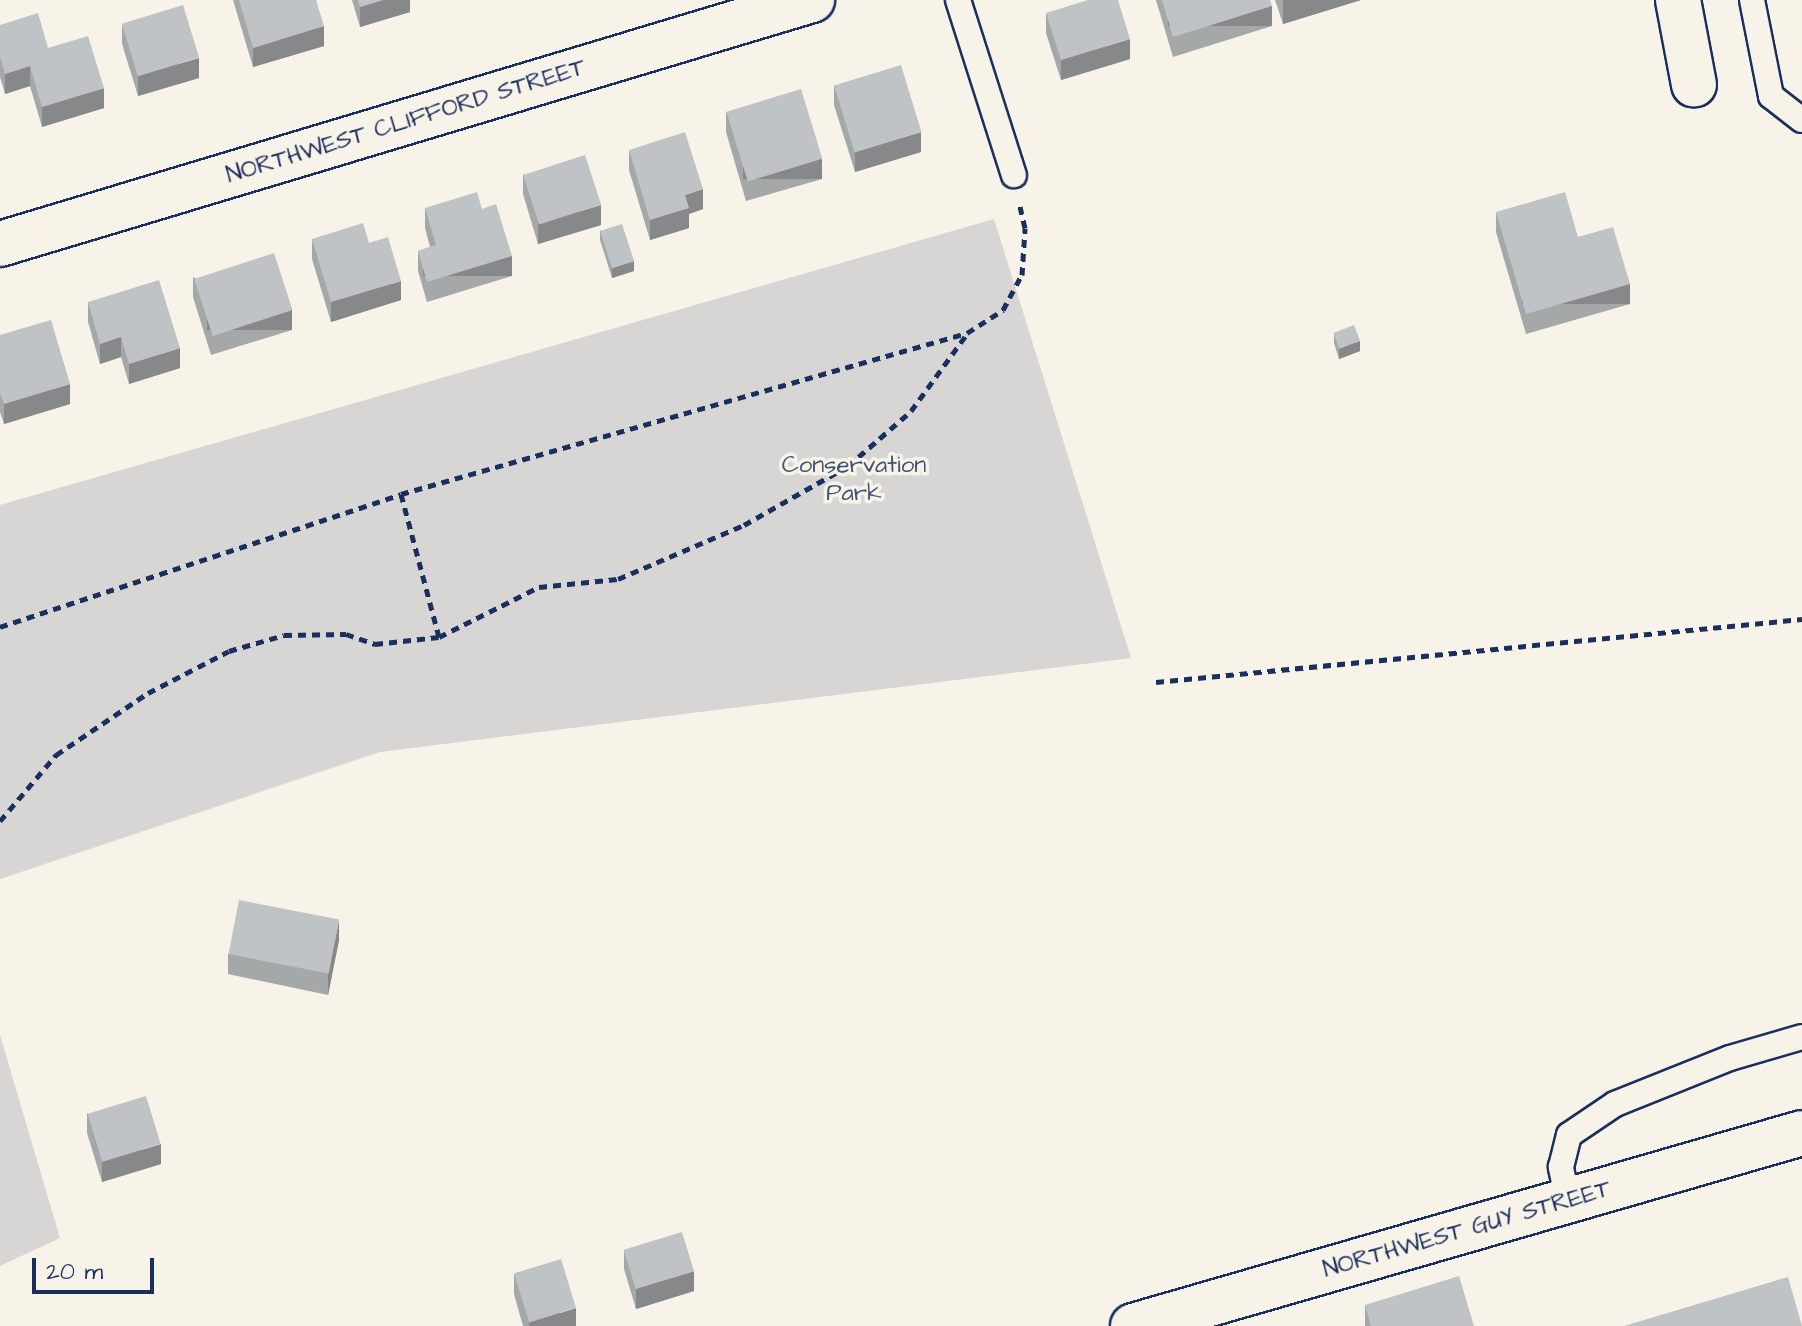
<!DOCTYPE html>
<style>
body{margin:0}
#map{position:relative;width:1802px;height:1326px;overflow:hidden;background:#f7f3e8;font-family:"Architects Daughter",sans-serif}
div>[style]{position:absolute}
.green>*{inset:0;background:#d7d6d4}
.path>*{height:5px;margin-top:-2.5px;transform-origin:0;background:repeating-linear-gradient(90deg,#1b2f5e 0 8px,transparent 0 14px)}
.roads{filter:drop-shadow(2px 0 #1b2f5e) drop-shadow(-2px 0 #1b2f5e) drop-shadow(0 2px #1b2f5e) drop-shadow(0 -2px #1b2f5e)}
.service>*{height:24px;margin:-12px;padding:0 12px;transform-origin:12px;border-radius:12px;background:#f7f3e8}
.minor>*{height:44px;margin:-22px;padding:0 22px;transform-origin:22px;border-radius:22px;background:#f7f3e8}
.tertiary>*{height:44px;margin:-22px;padding:0 22px;transform-origin:22px;border-radius:22px;background:#f7f3e8}
.wall>*{inset:0;background:#a5a8a9}
.shaded-wall>*{inset:0;background:#86888a;transform-origin:0 0}
.building>*{inset:0;background:#c0c3c5;transform-origin:0 0}
span{translate:-50% -50%;white-space:nowrap;text-align:center;line-height:1.15;-webkit-text-stroke:7px #f7f3e8;paint-order:stroke}
.street-label{font-size:24px;color:#1b2f5e}
.park-label{font-size:24px;color:#415076}
.scale{position:absolute;left:32px;top:1258px;width:122px;height:36px;box-sizing:border-box;border:4px solid #1b2f5e;border-top:0;padding-left:10px;font-size:24px;line-height:28px;white-space:nowrap;color:#1b2f5e;-webkit-text-stroke:6px #f7f3e8;paint-order:stroke}
</style>
<div id="map">
<div class="green">
<div style="clip-path:polygon(994px 219px,1131px 658px,380px 752px,0 879px,0 505px)"></div>
<div style="clip-path:polygon(0 1035px,60px 1238px,0 1266px)"></div>
</div>
<div class="path">
<div style="left:401px;top:494px;width:148px;rotate:75.1deg"></div>
<div style="left:0;top:627px;width:422px;rotate:-18.3deg"></div>
<div style="left:401px;top:494px;width:588px;rotate:-15.88deg"></div>
<div style="left:967px;top:333px;width:43px;rotate:-32.6deg"></div>
<div style="left:1003px;top:310px;width:40px;rotate:-62deg"></div>
<div style="left:1022px;top:275px;width:47px;rotate:-86.3deg"></div>
<div style="left:1025px;top:228px;width:23px;rotate:-103deg"></div>
<div style="left:1156px;top:682px;width:649px;rotate:-5.57deg"></div>
<div style="left:0;top:821px;width:87px;rotate:-49.7deg"></div>
<div style="left:56px;top:755px;width:111px;rotate:-34deg"></div>
<div style="left:148px;top:693px;width:91px;rotate:-27.4deg"></div>
<div style="left:229px;top:651px;width:57px;rotate:-16.2deg"></div>
<div style="left:284px;top:635px;width:62px;rotate:-0.9deg"></div>
<div style="left:346px;top:634px;width:31px;rotate:19deg"></div>
<div style="left:375px;top:644px;width:64px;rotate:-6.2deg"></div>
<div style="left:439px;top:637px;width:112px;rotate:-26.6deg"></div>
<div style="left:539px;top:587px;width:79px;rotate:-5.8deg"></div>
<div style="left:618px;top:579px;width:137px;rotate:-23.2deg"></div>
<div style="left:744px;top:525px;width:120px;rotate:-29.6deg"></div>
<div style="left:848px;top:466px;width:84px;rotate:-41.1deg"></div>
<div style="left:911px;top:411px;width:95px;rotate:-54deg"></div>
</div>
<div class="roads">
<div class="service">
<div style="left:958px;top:0;width:184px;rotate:72.3deg"></div>
<div style="left:1752px;top:0;width:98px;rotate:78.8deg"></div>
<div style="left:1771px;top:96px;width:39px;rotate:38deg"></div>
<div style="left:1568px;top:1201px;width:35px;rotate:-102deg"></div>
<div style="left:1561px;top:1167px;width:33px;rotate:-76deg"></div>
<div style="left:1569px;top:1135px;width:55px;rotate:-34deg"></div>
<div style="left:1615px;top:1104px;width:124px;rotate:-21.8deg"></div>
<div style="left:1730px;top:1058px;width:75px;rotate:-16.3deg"></div>
</div>
<div class="minor">
<div style="left:1678px;top:0;width:86px;rotate:79.3deg"></div>
<div style="left:0;top:244px;width:848px;rotate:-16.73deg"></div>
</div>
<div class="tertiary">
<div style="left:1133px;top:1326px;width:696px;rotate:-16.09deg"></div>
</div>
</div>
<div class="wall">
<div style="clip-path:polygon(233px 0,316px 0,324px 46px,253px 67px)"></div>
<div style="clip-path:polygon(352px 0,410px 0,410px 12px,360px 27px)"></div>
<div style="clip-path:polygon(1156px 0,1270px 0,1272px 26px,1173px 57px)"></div>
<div style="clip-path:polygon(1275px 0,1361px 0,1283px 24px)"></div>
<div style="clip-path:polygon(1046px 13px,1130px 59px,1061px 80px,1046px 33px)"></div>
<div style="clip-path:polygon(122px 24px,199px 78px,138px 96px,122px 44px)"></div>
<div style="clip-path:polygon(0 25px,48px 48px,104px 108px,42px 127px,30px 86px,5px 94px,0 77px)"></div>
<div style="clip-path:polygon(834px 85px,921px 152px,855px 172px,834px 105px)"></div>
<div style="clip-path:polygon(726px 112px,822px 179px,746px 201px,726px 132px)"></div>
<div style="clip-path:polygon(629px 150px,703px 209px,689px 214px,689px 228px,650px 240px,629px 170px)"></div>
<div style="clip-path:polygon(523px 174px,601px 225px,538px 244px,523px 194px)"></div>
<div style="clip-path:polygon(425px 208px,482px 209px,512px 276px,427px 302px,418px 271px,418px 251px,430px 247px,425px 228px)"></div>
<div style="clip-path:polygon(1496px 212px,1630px 304px,1526px 334px,1496px 232px)"></div>
<div style="clip-path:polygon(600px 230px,634px 271px,612px 278px,600px 240px)"></div>
<div style="clip-path:polygon(312px 239px,369px 243px,401px 300px,331px 322px,312px 259px)"></div>
<div style="clip-path:polygon(193px 277px,292px 330px,211px 355px,193px 297px)"></div>
<div style="clip-path:polygon(88px 302px,180px 368px,129px 384px,121px 357px,100px 364px,88px 322px)"></div>
<div style="clip-path:polygon(1334px 333px,1360px 351px,1339px 359px,1334px 343px)"></div>
<div style="clip-path:polygon(0 335px,70px 404px,4px 424px,0 412px)"></div>
<div style="clip-path:polygon(339px 940px,328px 995px,228px 974px,228px 954px)"></div>
<div style="clip-path:polygon(87px 1113px,161px 1164px,102px 1182px,87px 1133px)"></div>
<div style="clip-path:polygon(624px 1250px,694px 1291px,636px 1309px,624px 1269px)"></div>
<div style="clip-path:polygon(514px 1274px,576px 1326px,523px 1326px,514px 1294px)"></div>
<div style="clip-path:polygon(1365px 1305px,1474px 1326px,1365px 1326px)"></div>
</div>
<div class="shaded-wall">
<div style="clip-path:polygon(383px 0,410px 0,410px 12px,360px 27px,360px 7px)"></div>
<div style="clip-path:polygon(1283px 0,1361px 0,1283px 24px)"></div>
<div style="left:1272px;top:6px;width:20px;height:104px;rotate:90deg"></div>
<div style="clip-path:polygon(324px 26px,324px 46px,253px 67px,253px 48px)"></div>
<div style="clip-path:polygon(1130px 39px,1130px 59px,1061px 80px,1061px 60px)"></div>
<div style="clip-path:polygon(199px 58px,199px 78px,138px 96px,138px 76px)"></div>
<div style="clip-path:polygon(30px 66px,30px 86px,5px 94px,5px 74px)"></div>
<div style="clip-path:polygon(104px 88px,104px 108px,42px 127px,42px 107px)"></div>
<div style="clip-path:polygon(921px 132px,921px 152px,855px 172px,855px 152px)"></div>
<div style="left:822px;top:159px;width:20px;height:79px;rotate:90deg"></div>
<div style="clip-path:polygon(703px 189px,703px 209px,689px 214px,689px 228px,650px 240px,650px 220px,685px 195px)"></div>
<div style="clip-path:polygon(601px 205px,601px 225px,538px 244px,538px 224px)"></div>
<div style="left:512px;top:256px;width:20px;height:89px;rotate:90deg"></div>
<div style="clip-path:polygon(634px 261px,634px 271px,612px 278px,612px 268px)"></div>
<div style="clip-path:polygon(401px 281px,401px 300px,331px 322px,331px 302px)"></div>
<div style="left:1630px;top:284px;width:20px;height:108px;rotate:90deg"></div>
<div style="left:292px;top:310px;width:20px;height:85px;rotate:90deg"></div>
<div style="clip-path:polygon(121px 337px,121px 357px,100px 364px,100px 344px)"></div>
<div style="clip-path:polygon(1360px 341px,1360px 351px,1339px 359px,1339px 348px)"></div>
<div style="clip-path:polygon(180px 348px,180px 368px,129px 384px,129px 364px)"></div>
<div style="clip-path:polygon(70px 384px,70px 404px,4px 424px,4px 404px)"></div>
<div style="clip-path:polygon(339px 920px,339px 940px,328px 995px,328px 975px)"></div>
<div style="clip-path:polygon(161px 1144px,161px 1164px,102px 1182px,102px 1162px)"></div>
<div style="clip-path:polygon(694px 1271px,694px 1291px,636px 1309px,636px 1289px)"></div>
<div style="clip-path:polygon(576px 1308px,576px 1326px,529px 1326px,529px 1323px)"></div>
</div>
<div class="building">
<div style="clip-path:polygon(239px 0,316px 0,324px 26px,253px 48px)"></div>
<div style="clip-path:polygon(358px 0,383px 0,360px 7px)"></div>
<div style="clip-path:polygon(1088px 0,1118px 0,1130px 39px,1061px 60px,1046px 13px)"></div>
<div style="clip-path:polygon(1162px 0,1270px 0,1272px 6px,1173px 37px)"></div>
<div style="left:183px;top:5px;width:55px;height:64px;rotate:73deg"></div>
<div style="clip-path:polygon(38px 13px,48px 48px,88px 36px,104px 88px,42px 107px,30px 66px,5px 74px,0 57px,0 25px)"></div>
<div style="left:901px;top:65px;width:70px;height:70px;rotate:73deg"></div>
<div style="left:801px;top:89px;width:73px;height:78px;rotate:73deg"></div>
<div style="clip-path:polygon(685px 132px,703px 189px,685px 195px,689px 208px,650px 220px,629px 150px)"></div>
<div style="left:585px;top:155px;width:52px;height:65px;rotate:72deg"></div>
<div style="clip-path:polygon(477px 192px,482px 209px,496px 204px,512px 256px,427px 282px,418px 251px,436px 245px,425px 208px)"></div>
<div style="clip-path:polygon(1565px 192px,1578px 237px,1613px 227px,1630px 284px,1526px 314px,1496px 212px)"></div>
<div style="clip-path:polygon(363px 223px,369px 243px,388px 237px,401px 281px,331px 302px,312px 239px)"></div>
<div style="left:622px;top:224px;width:39px;height:23px;rotate:72deg"></div>
<div style="left:274px;top:253px;width:60px;height:84px;rotate:72deg"></div>
<div style="clip-path:polygon(159px 280px,180px 348px,129px 364px,121px 337px,100px 344px,88px 302px)"></div>
<div style="clip-path:polygon(51px 320px,70px 384px,4px 404px,0 393px,0 335px)"></div>
<div style="left:1354px;top:325px;width:17px;height:22px;rotate:69deg"></div>
<div style="left:239px;top:900px;width:102px;height:55px;rotate:11deg"></div>
<div style="left:146px;top:1096px;width:50px;height:61px;rotate:73deg"></div>
<div style="left:682px;top:1232px;width:41px;height:61px;rotate:73deg"></div>
<div style="left:561px;top:1259px;width:51px;height:49px;rotate:73deg"></div>
<div style="clip-path:polygon(1459px 1276px,1474px 1326px,1371px 1326px,1365px 1305px)"></div>
<div style="clip-path:polygon(1788px 1277px,1802px 1326px,1624px 1326px)"></div>
</div>
<div class="street-label">
<span style="left:406px;top:122px;rotate:-17deg">NORTHWEST CLIFFORD STREET</span>
<span style="left:1467px;top:1230px;rotate:-16deg">NORTHWEST GUY STREET</span>
</div>
<div class="park-label">
<span style="left:854px;top:480px">Conservation<br>Park</span>
</div>
<div class="scale">20 m</div>
</div>
